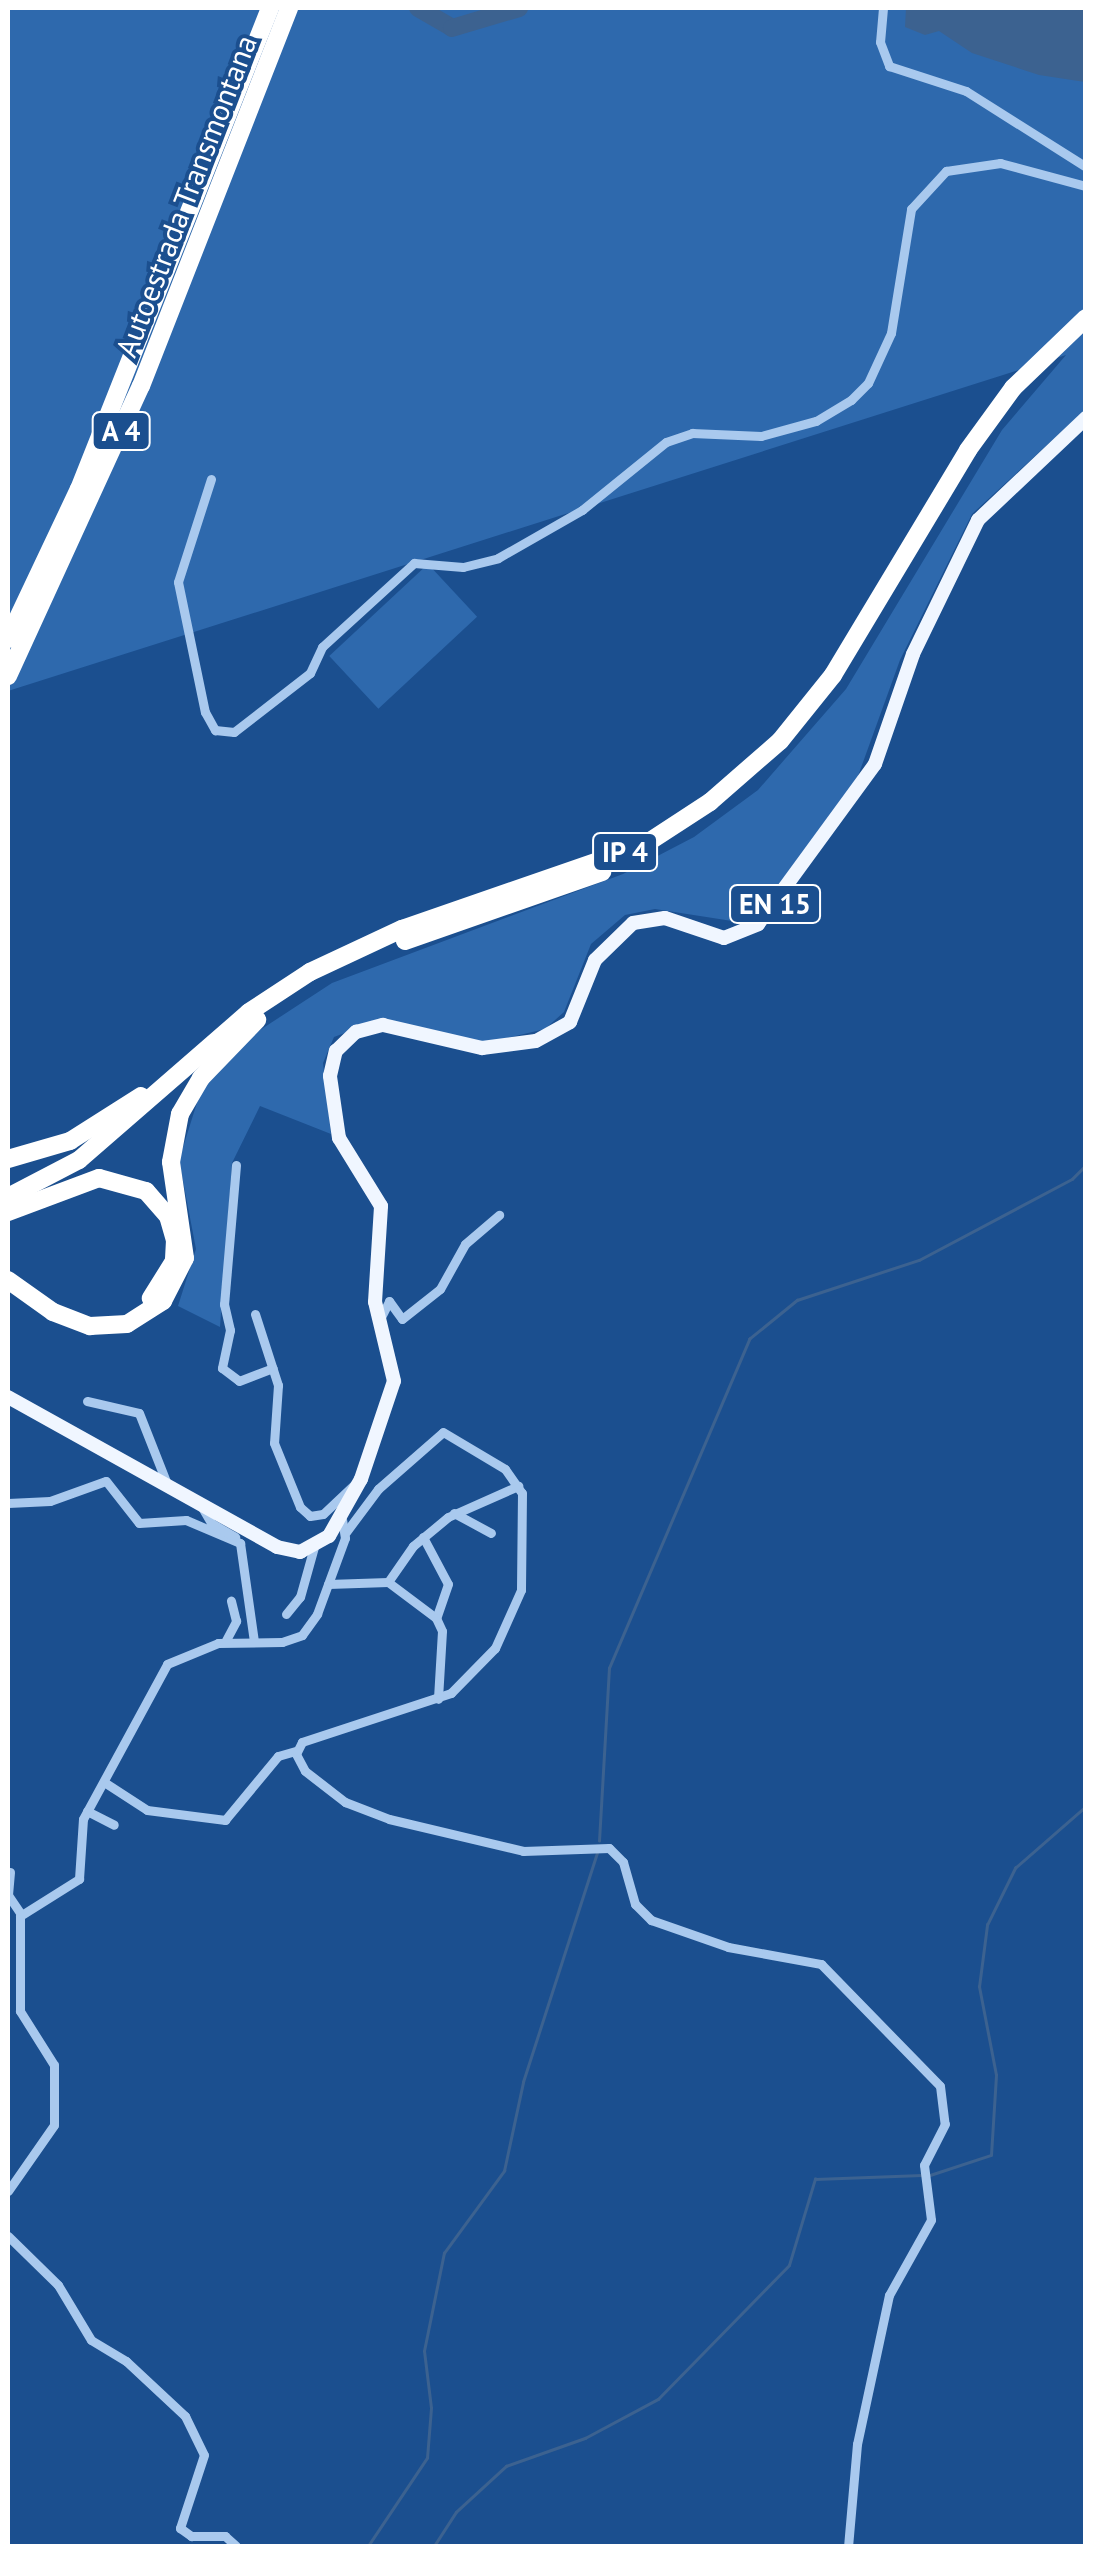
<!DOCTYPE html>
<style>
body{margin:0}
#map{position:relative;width:1093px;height:2554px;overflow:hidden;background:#1b4f8f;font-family:"PT Sans",sans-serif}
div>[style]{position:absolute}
.green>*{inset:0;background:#2e69ad;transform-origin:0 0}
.water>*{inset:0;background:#3c6290}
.stream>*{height:2.5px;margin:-1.25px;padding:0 1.25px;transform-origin:1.25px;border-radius:1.25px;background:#3c6290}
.river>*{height:18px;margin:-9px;padding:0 9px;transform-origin:9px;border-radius:9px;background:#3c6290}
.street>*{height:9px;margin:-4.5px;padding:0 4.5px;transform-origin:4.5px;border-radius:4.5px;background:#a9c9ee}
.primary>*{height:14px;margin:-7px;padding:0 7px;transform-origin:7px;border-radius:7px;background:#f0f6ff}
.highway>*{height:18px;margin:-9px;padding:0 9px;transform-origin:9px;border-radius:9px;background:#fff}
span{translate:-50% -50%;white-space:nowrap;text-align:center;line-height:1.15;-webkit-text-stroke:8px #1b4f8f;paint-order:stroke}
.shield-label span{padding:2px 8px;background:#1b4f8f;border:2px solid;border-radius:8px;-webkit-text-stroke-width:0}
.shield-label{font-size:28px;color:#fff;font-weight:700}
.street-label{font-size:30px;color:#fff}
.frame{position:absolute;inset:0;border:10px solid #fff;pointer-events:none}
</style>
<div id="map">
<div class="green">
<div style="clip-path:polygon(8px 8px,1085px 8px,1085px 410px,972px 514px,900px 660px,858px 776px,760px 910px,732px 921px,655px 909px,625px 915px,591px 944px,564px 1012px,545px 1029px,486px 1043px,382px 1019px,334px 1037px,323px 1063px,331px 1134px,260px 1106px,232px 1163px,220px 1327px,178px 1306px,196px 1249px,179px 1160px,201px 1090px,257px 1032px,332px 983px,623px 874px,694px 837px,758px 790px,846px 689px,1002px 430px,1066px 355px,8px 691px)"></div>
<div style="left:428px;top:564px;width:72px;height:135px;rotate:47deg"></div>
</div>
<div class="water">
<div style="clip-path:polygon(906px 8px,1085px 8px,1085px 82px,1039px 75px,972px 53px,939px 31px,925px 35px,905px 27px)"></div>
</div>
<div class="stream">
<div style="left:599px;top:1841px;width:173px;rotate:-86.7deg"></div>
<div style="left:609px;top:1668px;width:358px;rotate:-66.9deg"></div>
<div style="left:749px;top:1339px;width:62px;rotate:-39.1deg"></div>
<div style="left:797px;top:1300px;width:128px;rotate:-18.2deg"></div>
<div style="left:919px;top:1260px;width:173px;rotate:-27.9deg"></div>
<div style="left:1072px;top:1179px;width:20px;rotate:-45deg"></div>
<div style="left:930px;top:2175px;width:64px;rotate:-18.2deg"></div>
<div style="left:991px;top:2155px;width:80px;rotate:-86.4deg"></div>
<div style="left:996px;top:2075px;width:90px;rotate:-100.9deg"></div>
<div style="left:979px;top:1987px;width:63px;rotate:-82.6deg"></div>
<div style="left:987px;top:1925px;width:64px;rotate:-63.8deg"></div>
<div style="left:1015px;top:1868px;width:94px;rotate:-41.1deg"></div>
<div style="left:368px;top:2546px;width:106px;rotate:-56.2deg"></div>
<div style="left:427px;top:2458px;width:50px;rotate:-85.4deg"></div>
<div style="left:431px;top:2408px;width:57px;rotate:-97deg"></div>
<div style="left:424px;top:2351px;width:100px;rotate:-78.5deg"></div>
<div style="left:444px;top:2253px;width:102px;rotate:-53.8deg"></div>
<div style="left:504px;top:2171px;width:91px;rotate:-77.9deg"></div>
<div style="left:523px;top:2082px;width:241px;rotate:-72.1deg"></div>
<div style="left:434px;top:2546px;width:40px;rotate:-57.1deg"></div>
<div style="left:456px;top:2512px;width:68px;rotate:-42.6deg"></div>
<div style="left:506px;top:2466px;width:84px;rotate:-19.5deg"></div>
<div style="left:585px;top:2438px;width:83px;rotate:-28.1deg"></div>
<div style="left:658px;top:2399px;width:187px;rotate:-45.6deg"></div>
<div style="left:789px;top:2265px;width:90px;rotate:-73.2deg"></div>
<div style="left:815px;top:2179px;width:107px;rotate:-2.1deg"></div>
</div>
<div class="river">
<div style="left:418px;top:8px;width:39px;rotate:30deg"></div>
<div style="left:452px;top:28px;width:70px;rotate:-16.6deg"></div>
</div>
<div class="street">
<div style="left:883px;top:8px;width:34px;rotate:95deg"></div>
<div style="left:880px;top:42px;width:26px;rotate:69deg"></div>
<div style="left:889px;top:66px;width:81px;rotate:18deg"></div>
<div style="left:966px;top:91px;width:142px;rotate:32.3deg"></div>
<div style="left:211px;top:479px;width:108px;rotate:107.8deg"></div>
<div style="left:178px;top:582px;width:133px;rotate:78.3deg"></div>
<div style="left:205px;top:712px;width:21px;rotate:61deg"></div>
<div style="left:215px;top:730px;width:19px;rotate:6deg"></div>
<div style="left:234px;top:732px;width:96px;rotate:-37.8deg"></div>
<div style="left:310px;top:673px;width:29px;rotate:-65deg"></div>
<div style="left:322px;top:647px;width:125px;rotate:-42.4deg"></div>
<div style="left:414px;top:563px;width:49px;rotate:4.7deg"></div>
<div style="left:463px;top:567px;width:36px;rotate:-14deg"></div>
<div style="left:498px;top:558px;width:97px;rotate:-29.7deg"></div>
<div style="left:582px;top:510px;width:108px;rotate:-39deg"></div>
<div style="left:666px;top:442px;width:28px;rotate:-19deg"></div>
<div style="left:692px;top:433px;width:69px;rotate:2.5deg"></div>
<div style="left:761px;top:436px;width:57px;rotate:-15.3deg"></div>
<div style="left:816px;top:421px;width:41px;rotate:-31deg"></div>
<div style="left:851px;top:400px;width:24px;rotate:-45deg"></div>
<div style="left:868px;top:383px;width:55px;rotate:-65.3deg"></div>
<div style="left:891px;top:333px;width:126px;rotate:-80.8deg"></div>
<div style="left:911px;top:209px;width:52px;rotate:-47.4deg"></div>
<div style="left:946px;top:171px;width:55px;rotate:-8.4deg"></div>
<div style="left:1000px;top:163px;width:89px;rotate:15deg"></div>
<div style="left:236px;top:1165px;width:140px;rotate:94.9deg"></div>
<div style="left:224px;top:1304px;width:27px;rotate:77deg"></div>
<div style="left:230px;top:1330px;width:39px;rotate:102deg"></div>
<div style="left:222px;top:1368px;width:21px;rotate:37deg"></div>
<div style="left:239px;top:1381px;width:36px;rotate:-21deg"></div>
<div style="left:255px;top:1314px;width:75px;rotate:72.1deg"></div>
<div style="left:278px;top:1385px;width:58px;rotate:93.9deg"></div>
<div style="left:274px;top:1443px;width:69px;rotate:67.9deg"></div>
<div style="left:300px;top:1507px;width:13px;rotate:42deg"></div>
<div style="left:310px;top:1516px;width:13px;rotate:-9deg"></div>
<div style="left:323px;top:1514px;width:51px;rotate:-43.4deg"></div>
<div style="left:380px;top:1319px;width:20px;rotate:-63deg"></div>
<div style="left:389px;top:1301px;width:22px;rotate:54deg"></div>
<div style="left:402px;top:1319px;width:48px;rotate:-38.3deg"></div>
<div style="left:440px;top:1289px;width:51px;rotate:-60.9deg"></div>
<div style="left:465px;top:1244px;width:45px;rotate:-40.5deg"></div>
<div style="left:87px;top:1401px;width:53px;rotate:13deg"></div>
<div style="left:139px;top:1413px;width:76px;rotate:68.5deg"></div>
<div style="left:8px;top:1503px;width:42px;rotate:-2.7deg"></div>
<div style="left:50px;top:1501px;width:59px;rotate:-19.7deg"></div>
<div style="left:106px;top:1481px;width:53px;rotate:51.8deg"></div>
<div style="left:139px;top:1523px;width:47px;rotate:-3.7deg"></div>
<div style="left:186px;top:1520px;width:59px;rotate:23.1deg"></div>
<div style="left:203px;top:1509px;width:16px;rotate:60deg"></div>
<div style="left:211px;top:1523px;width:28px;rotate:30deg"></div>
<div style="left:454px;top:1513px;width:42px;rotate:28.4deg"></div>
<div style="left:346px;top:1532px;width:54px;rotate:-53.3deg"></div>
<div style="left:378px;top:1489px;width:86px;rotate:-41.2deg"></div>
<div style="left:443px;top:1432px;width:72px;rotate:30.8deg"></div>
<div style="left:505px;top:1469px;width:29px;rotate:55deg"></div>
<div style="left:522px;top:1493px;width:97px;rotate:90.6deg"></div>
<div style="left:521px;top:1590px;width:64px;rotate:114.1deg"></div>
<div style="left:495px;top:1648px;width:63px;rotate:134.4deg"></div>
<div style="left:451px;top:1693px;width:157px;rotate:161.8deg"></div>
<div style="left:302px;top:1742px;width:13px;rotate:117deg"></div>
<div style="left:296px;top:1754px;width:19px;rotate:62deg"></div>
<div style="left:305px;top:1771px;width:51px;rotate:37.8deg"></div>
<div style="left:345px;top:1802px;width:47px;rotate:21.1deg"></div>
<div style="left:389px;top:1819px;width:138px;rotate:13.4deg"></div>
<div style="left:523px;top:1851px;width:86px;rotate:-2deg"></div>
<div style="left:609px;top:1848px;width:20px;rotate:45deg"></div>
<div style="left:623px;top:1862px;width:44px;rotate:74.1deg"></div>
<div style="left:635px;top:1904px;width:23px;rotate:45deg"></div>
<div style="left:651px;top:1920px;width:82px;rotate:19.3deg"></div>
<div style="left:728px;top:1947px;width:95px;rotate:10.4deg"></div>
<div style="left:821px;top:1964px;width:170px;rotate:45.7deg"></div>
<div style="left:940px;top:2086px;width:38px;rotate:83deg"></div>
<div style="left:945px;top:2124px;width:46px;rotate:117.1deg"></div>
<div style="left:924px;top:2165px;width:55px;rotate:82.7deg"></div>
<div style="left:931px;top:2220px;width:86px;rotate:119.2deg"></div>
<div style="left:889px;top:2295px;width:152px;rotate:102.1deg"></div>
<div style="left:857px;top:2444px;width:102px;rotate:95deg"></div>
<div style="left:423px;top:1537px;width:53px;rotate:62deg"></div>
<div style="left:448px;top:1584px;width:36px;rotate:109deg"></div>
<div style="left:240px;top:1543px;width:99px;rotate:81.9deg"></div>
<div style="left:388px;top:1582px;width:44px;rotate:-55.2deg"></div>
<div style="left:413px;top:1546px;width:45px;rotate:-39.6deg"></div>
<div style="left:448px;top:1517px;width:77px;rotate:-23.9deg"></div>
<div style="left:328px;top:1584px;width:60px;rotate:-1.9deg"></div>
<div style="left:388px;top:1582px;width:60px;rotate:36.9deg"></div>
<div style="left:436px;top:1618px;width:14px;rotate:65deg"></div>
<div style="left:442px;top:1631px;width:68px;rotate:93.4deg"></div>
<div style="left:286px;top:1614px;width:22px;rotate:-51deg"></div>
<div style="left:300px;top:1597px;width:52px;rotate:-74.4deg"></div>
<div style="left:225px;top:1642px;width:24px;rotate:-62deg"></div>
<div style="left:236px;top:1621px;width:21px;rotate:-104deg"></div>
<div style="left:104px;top:1782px;width:51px;rotate:33.1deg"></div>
<div style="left:147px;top:1810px;width:79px;rotate:7.3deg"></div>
<div style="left:225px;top:1820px;width:83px;rotate:-50.4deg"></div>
<div style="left:278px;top:1756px;width:19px;rotate:-16deg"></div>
<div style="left:87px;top:1811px;width:30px;rotate:27deg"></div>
<div style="left:10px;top:1872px;width:23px;rotate:95deg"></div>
<div style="left:8px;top:1895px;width:23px;rotate:56deg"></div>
<div style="left:8px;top:2191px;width:80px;rotate:-55.1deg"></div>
<div style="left:54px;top:2125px;width:60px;rotate:-90deg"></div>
<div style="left:54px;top:2065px;width:64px;rotate:-122.2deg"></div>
<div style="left:20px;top:2011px;width:95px;rotate:-90deg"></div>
<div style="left:20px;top:1916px;width:70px;rotate:-32.1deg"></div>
<div style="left:79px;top:1879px;width:60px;rotate:-86.2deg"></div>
<div style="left:83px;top:1819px;width:176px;rotate:-61.5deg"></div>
<div style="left:167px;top:1664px;width:55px;rotate:-22.4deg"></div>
<div style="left:218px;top:1643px;width:64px;rotate:-0.9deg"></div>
<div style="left:282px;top:1642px;width:21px;rotate:-19deg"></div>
<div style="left:302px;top:1635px;width:26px;rotate:-54deg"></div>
<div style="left:317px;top:1614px;width:81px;rotate:-69.8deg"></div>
<div style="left:345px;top:1538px;width:18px;rotate:-99deg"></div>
<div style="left:8px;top:2236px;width:70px;rotate:44.4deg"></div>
<div style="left:58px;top:2285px;width:64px;rotate:59deg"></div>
<div style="left:91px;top:2340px;width:41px;rotate:31deg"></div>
<div style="left:126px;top:2361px;width:81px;rotate:43deg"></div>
<div style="left:185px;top:2416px;width:43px;rotate:64deg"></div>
<div style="left:204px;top:2455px;width:77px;rotate:108.2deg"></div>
<div style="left:180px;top:2528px;width:14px;rotate:36deg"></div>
<div style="left:191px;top:2536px;width:34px"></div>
<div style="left:225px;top:2536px;width:15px;rotate:42deg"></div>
</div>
<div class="primary">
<div style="left:8px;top:1397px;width:308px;rotate:29.1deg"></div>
<div style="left:277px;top:1547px;width:24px;rotate:12deg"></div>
<div style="left:300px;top:1552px;width:33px;rotate:-29deg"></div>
<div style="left:329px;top:1536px;width:65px;rotate:-60.7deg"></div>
<div style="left:361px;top:1479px;width:103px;rotate:-71.4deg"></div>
<div style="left:394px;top:1381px;width:81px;rotate:-103.5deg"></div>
<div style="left:375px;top:1302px;width:96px;rotate:-86.4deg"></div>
<div style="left:381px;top:1206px;width:80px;rotate:-121.7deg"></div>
<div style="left:339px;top:1138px;width:63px;rotate:-98.3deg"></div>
<div style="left:330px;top:1076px;width:26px;rotate:-77deg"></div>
<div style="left:336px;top:1051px;width:28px;rotate:-44deg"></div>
<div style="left:356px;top:1032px;width:28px;rotate:-15deg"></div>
<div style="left:383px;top:1025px;width:102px;rotate:13.1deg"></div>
<div style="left:482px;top:1048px;width:54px;rotate:-7.4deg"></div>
<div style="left:536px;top:1041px;width:39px;rotate:-29deg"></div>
<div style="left:570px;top:1022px;width:67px;rotate:-68deg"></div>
<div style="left:595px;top:960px;width:53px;rotate:-44.2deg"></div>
<div style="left:633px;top:923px;width:32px;rotate:-9deg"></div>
<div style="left:665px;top:918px;width:62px;rotate:18.7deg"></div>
<div style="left:724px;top:938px;width:37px;rotate:-22deg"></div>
<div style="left:758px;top:924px;width:198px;rotate:-53.8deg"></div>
<div style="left:875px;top:764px;width:116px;rotate:-70.9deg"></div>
<div style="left:913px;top:654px;width:149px;rotate:-64.1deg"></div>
<div style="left:978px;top:520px;width:149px;rotate:-43.4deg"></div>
</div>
<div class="highway">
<div style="left:8px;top:639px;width:166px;rotate:-64.7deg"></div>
<div style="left:79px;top:489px;width:518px;rotate:-68.34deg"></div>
<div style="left:8px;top:676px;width:319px;rotate:-65.4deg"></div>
<div style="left:141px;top:386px;width:406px;rotate:-68.6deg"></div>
<div style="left:405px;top:941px;width:209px;rotate:-19.3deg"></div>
<div style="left:8px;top:1159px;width:65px;rotate:-16.2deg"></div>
<div style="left:70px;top:1141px;width:84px;rotate:-32.4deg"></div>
<div style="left:8px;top:1197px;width:80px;rotate:-27.5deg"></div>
<div style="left:79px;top:1160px;width:225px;rotate:-41deg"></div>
<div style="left:249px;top:1012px;width:73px;rotate:-33.3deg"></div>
<div style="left:310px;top:972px;width:102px;rotate:-25.1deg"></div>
<div style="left:402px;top:929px;width:256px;rotate:-19.1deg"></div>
<div style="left:644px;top:845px;width:79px;rotate:-33.1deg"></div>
<div style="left:710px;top:802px;width:93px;rotate:-41.1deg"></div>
<div style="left:780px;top:741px;width:85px;rotate:-51.2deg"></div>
<div style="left:833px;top:675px;width:262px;rotate:-59deg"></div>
<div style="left:968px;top:450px;width:77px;rotate:-54deg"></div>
<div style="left:1013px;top:388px;width:101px;rotate:-43.8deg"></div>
<div style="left:8px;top:1212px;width:97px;rotate:-20.5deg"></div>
<div style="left:99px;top:1178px;width:49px;rotate:15.5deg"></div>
<div style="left:146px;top:1191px;width:33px;rotate:49deg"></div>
<div style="left:168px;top:1216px;width:25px;rotate:74deg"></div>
<div style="left:175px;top:1240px;width:21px;rotate:93deg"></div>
<div style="left:174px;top:1261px;width:44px;rotate:121.9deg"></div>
<div style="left:8px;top:1280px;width:55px;rotate:35.4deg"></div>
<div style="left:53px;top:1312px;width:40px;rotate:21deg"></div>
<div style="left:90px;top:1326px;width:37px;rotate:-3deg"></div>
<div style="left:127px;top:1324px;width:43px;rotate:-32.6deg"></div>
<div style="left:163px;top:1301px;width:48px;rotate:-62.9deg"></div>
<div style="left:185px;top:1258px;width:97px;rotate:-98.3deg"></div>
<div style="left:171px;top:1162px;width:49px;rotate:-79.4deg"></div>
<div style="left:180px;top:1114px;width:42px;rotate:-59.7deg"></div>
<div style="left:201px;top:1078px;width:81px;rotate:-46deg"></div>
</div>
<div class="shield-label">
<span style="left:121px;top:431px">A 4</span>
<span style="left:625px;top:852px">IP 4</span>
<span style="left:775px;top:904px">EN 15</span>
</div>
<div class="street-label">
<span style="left:186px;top:196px;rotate:-69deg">Autoestrada Transmontana</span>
</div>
<div class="frame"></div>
</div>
